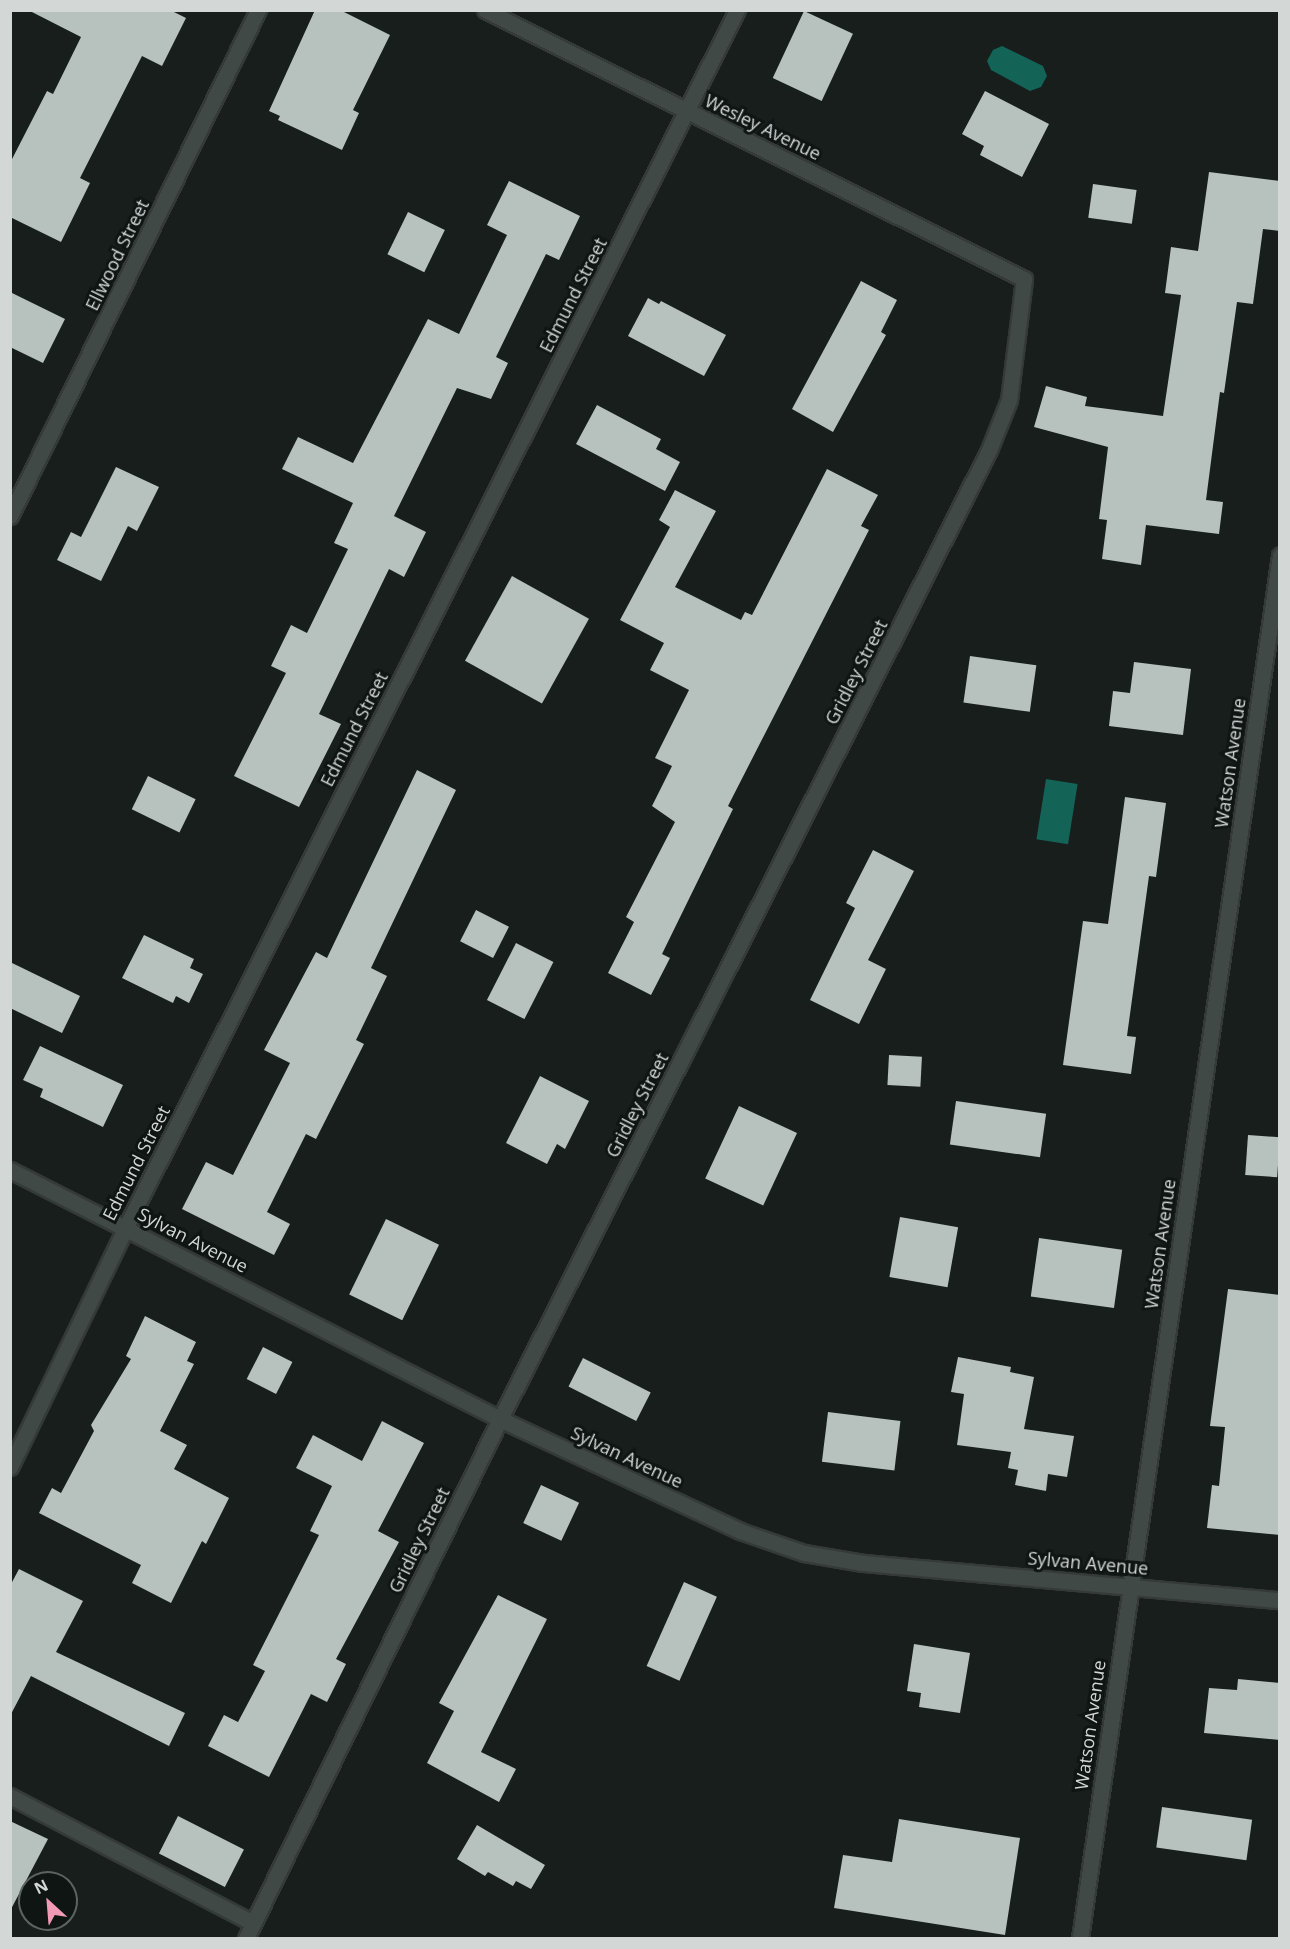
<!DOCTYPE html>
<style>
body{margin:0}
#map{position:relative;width:1290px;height:1949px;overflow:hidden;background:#171e1c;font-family:"Open Sans",sans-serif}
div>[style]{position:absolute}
.water>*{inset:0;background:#136356;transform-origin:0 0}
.building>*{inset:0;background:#b7c1be;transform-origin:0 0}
.roads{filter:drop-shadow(2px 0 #353a39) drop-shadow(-2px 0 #353a39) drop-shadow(0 2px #353a39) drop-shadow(0 -2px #353a39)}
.minor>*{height:15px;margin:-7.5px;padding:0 7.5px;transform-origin:7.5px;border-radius:7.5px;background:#414947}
span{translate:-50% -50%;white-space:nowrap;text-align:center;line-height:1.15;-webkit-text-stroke:6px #0e1513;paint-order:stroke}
.street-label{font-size:18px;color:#d3d8d7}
.frame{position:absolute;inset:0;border:12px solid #d3d8d7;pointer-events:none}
.north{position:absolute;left:18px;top:1871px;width:60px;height:60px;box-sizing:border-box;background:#0e1513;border:2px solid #5d6361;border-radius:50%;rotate:334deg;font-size:16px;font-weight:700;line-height:24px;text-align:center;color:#d3d8d7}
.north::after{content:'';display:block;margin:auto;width:21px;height:27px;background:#f09ab6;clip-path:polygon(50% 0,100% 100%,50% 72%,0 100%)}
</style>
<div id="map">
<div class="water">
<div style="clip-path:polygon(1002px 46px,1043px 66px,1047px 76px,1041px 87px,1030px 91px,991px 70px,987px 61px,993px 50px)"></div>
<div style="left:1046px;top:779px;width:32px;height:61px;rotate:9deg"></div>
</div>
<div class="building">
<div style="clip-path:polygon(28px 10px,170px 10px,186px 18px,162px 66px,142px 56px,80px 178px,90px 183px,61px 242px,10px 217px,10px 163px,47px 91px,53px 94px,81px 37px)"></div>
<div style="clip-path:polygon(315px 10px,340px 10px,390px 35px,353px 110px,359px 113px,342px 150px,278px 120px,280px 116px,269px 111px)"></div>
<div style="left:804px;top:11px;width:54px;height:74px;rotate:25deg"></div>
<div style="clip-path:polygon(985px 91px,1049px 124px,1022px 177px,980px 155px,984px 146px,962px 134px)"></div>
<div style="clip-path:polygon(1209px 172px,1280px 181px,1280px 231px,1263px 229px,1253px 304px,1237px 302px,1224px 393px,1220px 392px,1206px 500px,1223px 502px,1219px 534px,1146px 525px,1141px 565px,1102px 559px,1107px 520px,1099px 519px,1108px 447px,1034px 427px,1046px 386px,1087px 397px,1085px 406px,1163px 416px,1181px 295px,1165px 293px,1171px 247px,1198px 251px)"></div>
<div style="clip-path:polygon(509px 181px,580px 216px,559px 260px,546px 254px,496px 357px,508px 363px,491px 399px,457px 388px,394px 516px,426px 532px,404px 577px,389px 569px,319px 714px,341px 724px,299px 807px,234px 776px,286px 673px,271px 666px,291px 625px,307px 633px,348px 549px,334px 543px,353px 503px,282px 469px,298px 437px,353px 463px,428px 319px,459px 334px,507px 235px,487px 225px)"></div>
<div style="left:1093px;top:184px;width:44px;height:34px;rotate:8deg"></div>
<div style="left:408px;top:212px;width:41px;height:47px;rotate:26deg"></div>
<div style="clip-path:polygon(861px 281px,897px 300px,881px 332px,886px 335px,833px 432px,792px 409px)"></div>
<div style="clip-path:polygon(10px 292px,65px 319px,43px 363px,10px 347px)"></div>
<div style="clip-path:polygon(648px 298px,659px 304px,661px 301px,726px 335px,704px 376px,628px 336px)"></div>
<div style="clip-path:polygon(597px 405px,661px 439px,656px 449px,680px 462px,665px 491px,576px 444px)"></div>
<div style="clip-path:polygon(116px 467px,159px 487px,137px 531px,128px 526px,101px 581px,57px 560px,71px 532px,81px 537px)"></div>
<div style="clip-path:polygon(827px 469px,878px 495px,861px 526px,869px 530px,728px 806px,733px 809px,662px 954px,670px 958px,651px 995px,608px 973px,634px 922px,626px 917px,675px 822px,652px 806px,672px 766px,655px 758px,689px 690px,650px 670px,664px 643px,620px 620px,670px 527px,659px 520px,675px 490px,716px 511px,675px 587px,741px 620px,745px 612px,752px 615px)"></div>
<div style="left:512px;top:576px;width:88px;height:97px;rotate:29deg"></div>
<div style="left:970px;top:656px;width:67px;height:47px;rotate:8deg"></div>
<div style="clip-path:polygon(1134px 662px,1191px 669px,1183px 735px,1109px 726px,1113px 691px,1130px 693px)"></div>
<div style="clip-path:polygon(417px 770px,456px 790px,371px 968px,387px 976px,356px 1040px,364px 1044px,316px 1139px,306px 1134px,267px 1212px,290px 1224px,274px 1255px,182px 1209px,206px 1162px,233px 1175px,290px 1063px,264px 1050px,316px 952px,327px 958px)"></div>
<div style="left:148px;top:776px;width:53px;height:37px;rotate:26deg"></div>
<div style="clip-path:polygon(1125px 797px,1166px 803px,1156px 877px,1149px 876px,1127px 1036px,1136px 1037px,1131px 1074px,1063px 1065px,1083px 921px,1108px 924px)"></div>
<div style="clip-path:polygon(873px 850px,914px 871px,868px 960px,886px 969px,859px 1024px,810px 1000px,855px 908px,846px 903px)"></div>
<div style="left:476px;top:910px;width:37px;height:35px;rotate:27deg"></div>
<div style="clip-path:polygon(144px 935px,194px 959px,190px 968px,203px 974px,189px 1003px,176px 996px,173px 1003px,122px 978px)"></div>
<div style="left:516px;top:943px;width:42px;height:64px;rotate:27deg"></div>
<div style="clip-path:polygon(10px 962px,80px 996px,62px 1033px,10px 1008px)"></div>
<div style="clip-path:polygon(40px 1046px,123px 1085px,103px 1127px,40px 1097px,43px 1089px,23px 1080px)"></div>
<div style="left:889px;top:1055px;width:33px;height:30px;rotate:3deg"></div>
<div style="clip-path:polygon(540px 1076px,589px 1101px,565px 1149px,557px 1144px,547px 1164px,506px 1143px)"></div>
<div style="left:956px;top:1101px;width:91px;height:44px;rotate:8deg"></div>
<div style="left:739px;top:1106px;width:64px;height:80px;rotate:25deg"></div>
<div style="left:1248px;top:1135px;width:32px;height:40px;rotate:4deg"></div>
<div style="left:900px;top:1217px;width:59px;height:61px;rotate:10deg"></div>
<div style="left:386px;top:1219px;width:59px;height:84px;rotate:26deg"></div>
<div style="left:1039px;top:1238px;width:84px;height:59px;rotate:8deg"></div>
<div style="clip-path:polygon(1228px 1289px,1280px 1295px,1280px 1535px,1207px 1528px,1212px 1485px,1219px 1486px,1225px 1427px,1210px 1426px)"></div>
<div style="clip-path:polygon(145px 1316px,196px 1342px,187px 1361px,194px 1364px,160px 1431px,187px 1445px,174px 1469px,229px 1498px,206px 1544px,202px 1541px,171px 1603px,132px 1583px,141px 1565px,39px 1513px,52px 1488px,61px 1493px,94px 1431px,91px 1425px,131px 1359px,126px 1356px)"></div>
<div style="left:263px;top:1347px;width:33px;height:36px;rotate:27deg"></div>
<div style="clip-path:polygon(958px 1357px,1011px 1367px,1010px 1372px,1034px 1377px,1024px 1429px,1074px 1436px,1067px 1477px,1048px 1474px,1046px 1491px,1015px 1485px,1018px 1470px,1008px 1468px,1011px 1452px,957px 1445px,964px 1394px,951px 1392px)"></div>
<div style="left:583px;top:1358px;width:76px;height:32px;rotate:27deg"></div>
<div style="left:828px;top:1412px;width:73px;height:50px;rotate:7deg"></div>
<div style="clip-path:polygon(382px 1421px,424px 1443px,378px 1531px,399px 1542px,336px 1659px,346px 1664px,327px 1702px,311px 1694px,269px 1777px,208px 1746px,224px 1715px,238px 1722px,265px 1671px,253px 1665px,319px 1535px,310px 1531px,332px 1486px,296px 1468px,313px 1435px,362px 1461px)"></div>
<div style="left:541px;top:1485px;width:42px;height:42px;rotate:25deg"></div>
<div style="clip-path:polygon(19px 1569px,83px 1601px,56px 1652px,185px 1713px,169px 1746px,31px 1676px,10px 1716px,10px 1586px)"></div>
<div style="left:684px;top:1582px;width:36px;height:92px;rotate:24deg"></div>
<div style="clip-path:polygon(498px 1595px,547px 1619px,481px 1752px,516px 1769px,499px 1802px,427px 1763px,454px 1711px,439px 1703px)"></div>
<div style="clip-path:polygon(914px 1644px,970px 1653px,960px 1713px,919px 1707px,921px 1693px,907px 1691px)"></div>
<div style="clip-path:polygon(1238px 1679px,1280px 1683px,1280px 1740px,1204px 1733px,1209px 1688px,1237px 1690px)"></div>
<div style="left:1162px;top:1807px;width:91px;height:41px;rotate:8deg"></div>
<div style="left:178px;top:1816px;width:74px;height:42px;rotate:27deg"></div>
<div style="clip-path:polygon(899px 1819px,1020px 1838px,1005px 1935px,834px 1908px,843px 1855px,892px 1862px)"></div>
<div style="clip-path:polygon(10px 1821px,48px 1839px,10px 1911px)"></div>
<div style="clip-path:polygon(477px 1825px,545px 1865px,531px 1889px,516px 1881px,513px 1886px,488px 1872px,485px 1876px,457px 1859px)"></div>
</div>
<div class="roads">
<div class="minor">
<div style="left:10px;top:516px;width:564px;rotate:-63.89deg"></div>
<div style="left:10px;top:1170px;width:550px;rotate:26.94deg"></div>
<div style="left:500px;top:1419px;width:265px;rotate:25deg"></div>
<div style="left:740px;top:1531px;width:68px;rotate:19deg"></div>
<div style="left:804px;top:1553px;width:60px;rotate:9.6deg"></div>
<div style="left:863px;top:1563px;width:419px;rotate:5.1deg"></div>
<div style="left:10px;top:1467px;width:267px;rotate:-64.2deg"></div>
<div style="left:126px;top:1227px;width:1362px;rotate:-63.34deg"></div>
<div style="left:10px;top:1796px;width:274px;rotate:27.6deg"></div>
<div style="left:246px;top:1938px;width:578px;rotate:-63.92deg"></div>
<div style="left:500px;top:1419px;width:1085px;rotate:-63.22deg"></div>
<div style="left:989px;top:450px;width:54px;rotate:-68.2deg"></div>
<div style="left:1009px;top:400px;width:122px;rotate:-82.9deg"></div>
<div style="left:1024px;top:279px;width:602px;rotate:-153.48deg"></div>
<div style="left:1080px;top:1938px;width:1397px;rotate:-81.77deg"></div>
</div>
</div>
<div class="street-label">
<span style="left:763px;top:127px;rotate:26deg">Wesley Avenue</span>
<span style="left:117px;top:255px;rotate:-64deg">Ellwood Street</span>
<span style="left:573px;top:295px;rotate:-63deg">Edmund Street</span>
<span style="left:856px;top:672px;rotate:-63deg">Gridley Street</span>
<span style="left:354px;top:729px;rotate:-63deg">Edmund Street</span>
<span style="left:1230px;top:763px;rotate:-82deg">Watson Avenue</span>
<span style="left:637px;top:1105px;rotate:-63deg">Gridley Street</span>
<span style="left:136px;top:1163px;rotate:-63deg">Edmund Street</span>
<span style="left:193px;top:1240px;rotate:27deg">Sylvan Avenue</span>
<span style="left:1160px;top:1244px;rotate:-82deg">Watson Avenue</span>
<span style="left:627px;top:1457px;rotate:25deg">Sylvan Avenue</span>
<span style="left:419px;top:1540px;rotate:-64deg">Gridley Street</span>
<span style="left:1088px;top:1563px;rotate:5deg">Sylvan Avenue</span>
<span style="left:1090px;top:1725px;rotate:-82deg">Watson Avenue</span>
</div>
<div class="frame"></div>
<div class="north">N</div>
</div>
